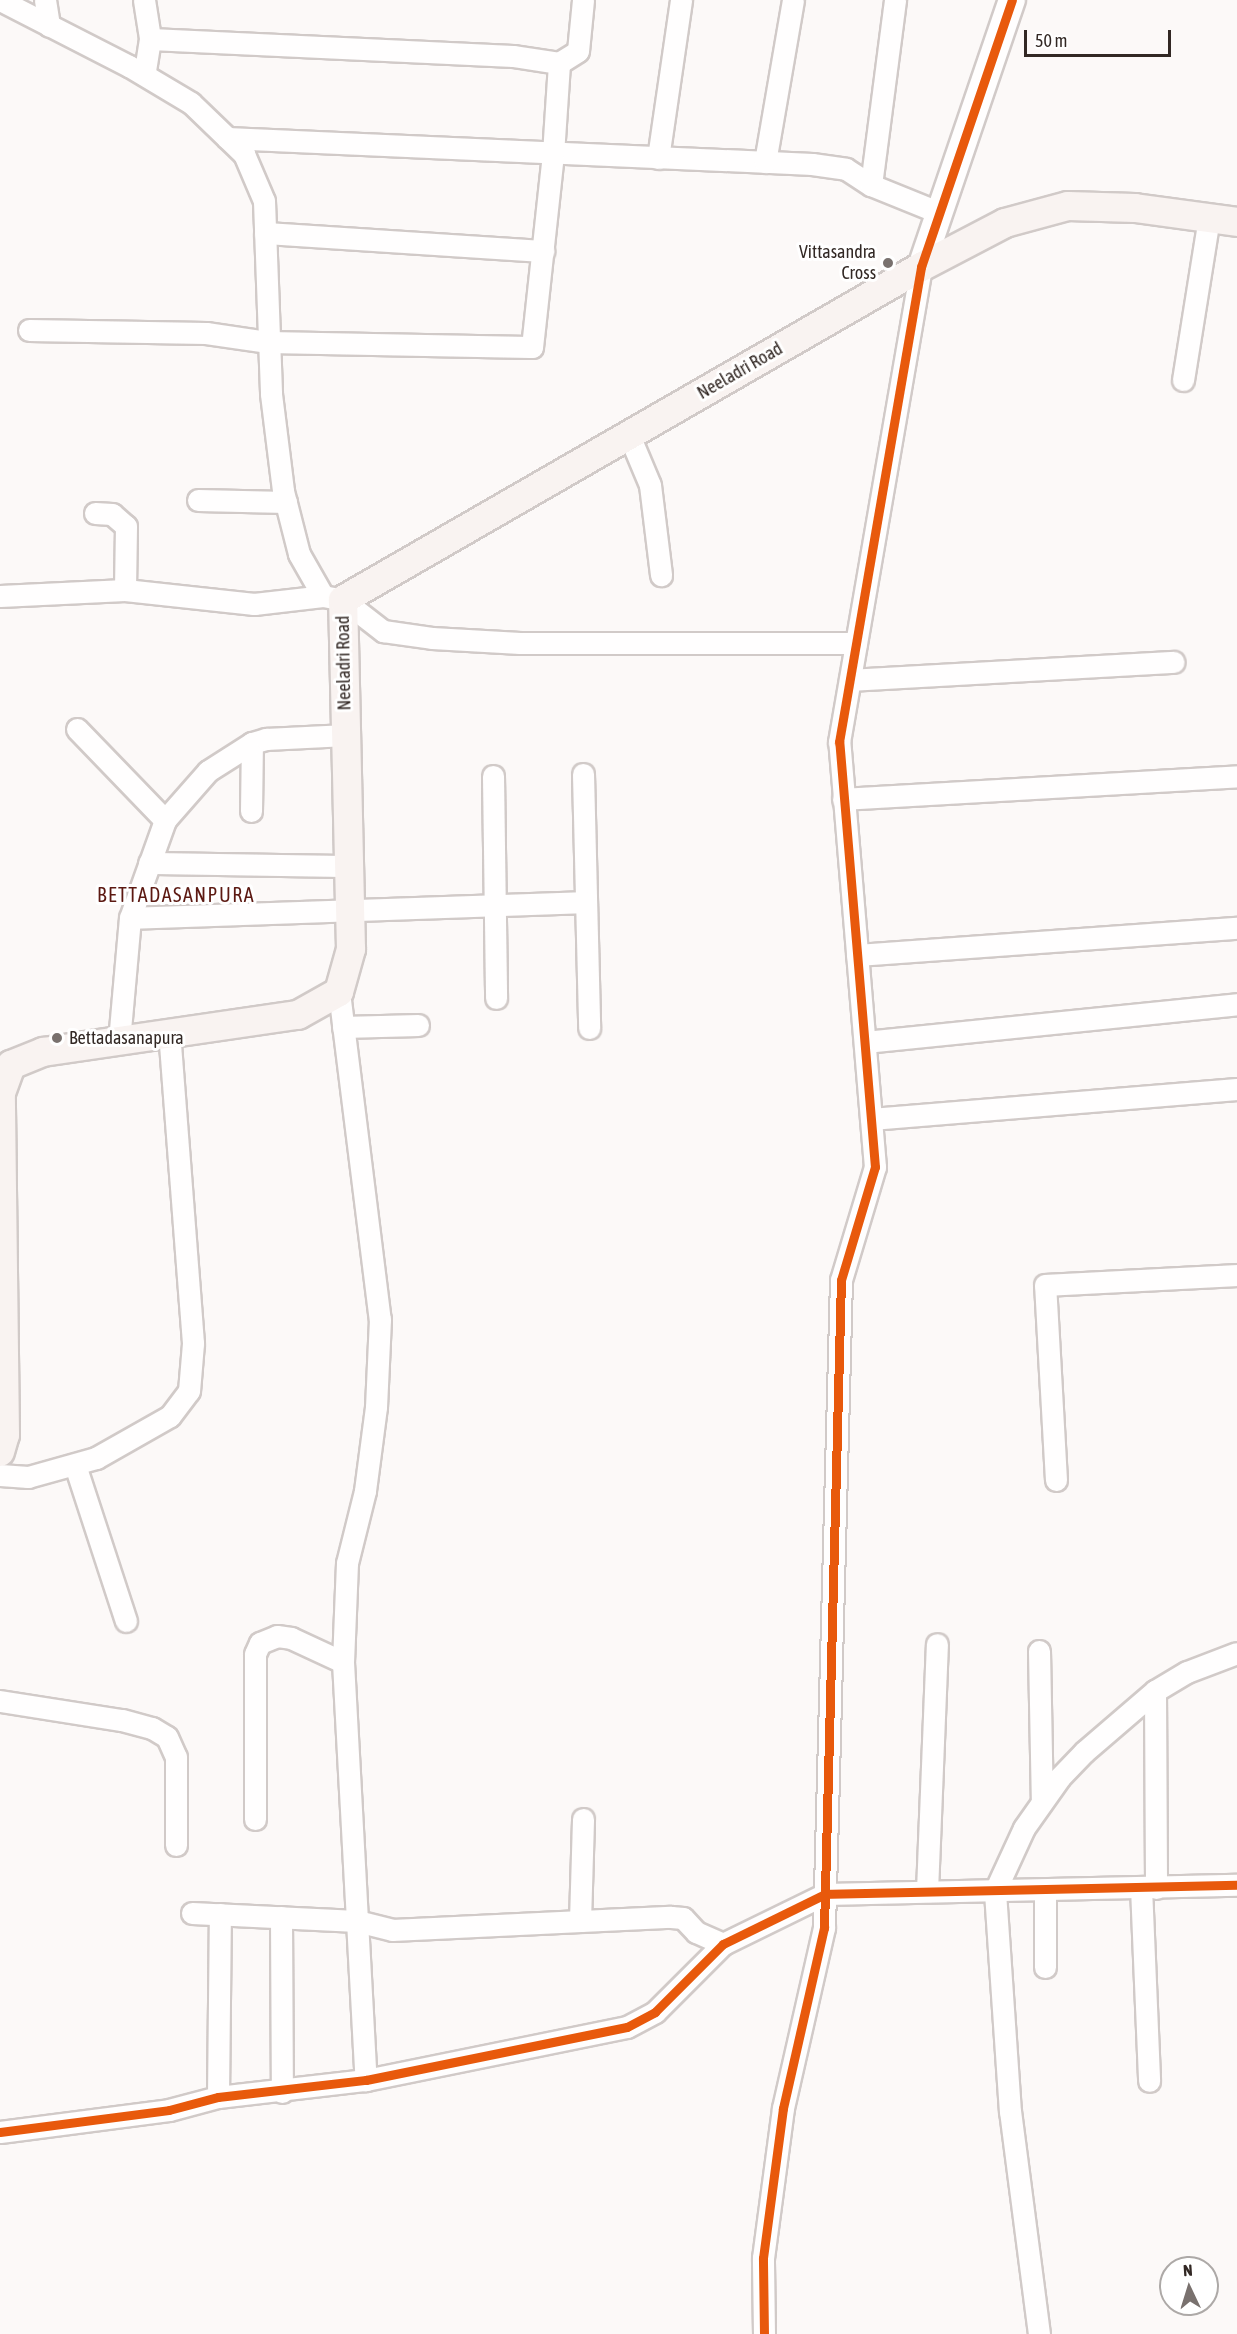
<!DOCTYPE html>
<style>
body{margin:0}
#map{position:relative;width:1237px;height:2334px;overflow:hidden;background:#fcf9f8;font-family:"Asap Condensed",sans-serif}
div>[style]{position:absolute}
.roads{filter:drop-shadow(2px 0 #d1cac8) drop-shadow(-2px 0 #d1cac8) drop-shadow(0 2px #d1cac8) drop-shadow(0 -2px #d1cac8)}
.minor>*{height:21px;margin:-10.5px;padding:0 10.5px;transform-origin:10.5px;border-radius:10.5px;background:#fffefe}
.tertiary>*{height:26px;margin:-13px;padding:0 13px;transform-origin:13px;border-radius:13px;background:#fffefe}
.secondary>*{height:28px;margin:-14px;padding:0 14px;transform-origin:14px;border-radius:14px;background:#f9f3f1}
.cycleway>*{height:9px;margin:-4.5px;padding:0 4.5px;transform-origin:4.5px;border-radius:4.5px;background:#e8590c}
.dots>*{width:16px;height:16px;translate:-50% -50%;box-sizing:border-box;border:3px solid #fff;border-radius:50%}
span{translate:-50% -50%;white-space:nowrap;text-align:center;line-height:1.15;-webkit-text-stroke:6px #fff;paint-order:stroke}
.poi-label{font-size:18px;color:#322824}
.right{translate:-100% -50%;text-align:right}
.left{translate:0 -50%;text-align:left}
.street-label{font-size:18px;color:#322824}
.neighbourhood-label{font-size:20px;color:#5c1912;letter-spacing:1.5px}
.north{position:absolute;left:1159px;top:2256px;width:60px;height:60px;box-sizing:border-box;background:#fff;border:2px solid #ada9a7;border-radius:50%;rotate:356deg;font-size:16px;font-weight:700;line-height:24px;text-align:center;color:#322824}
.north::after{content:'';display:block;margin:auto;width:21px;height:27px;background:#79716e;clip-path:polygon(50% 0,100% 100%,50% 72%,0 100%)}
.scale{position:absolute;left:1024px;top:30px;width:147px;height:27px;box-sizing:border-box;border:3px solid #322824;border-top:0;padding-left:8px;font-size:18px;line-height:21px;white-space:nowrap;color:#322824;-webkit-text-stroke:4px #fff;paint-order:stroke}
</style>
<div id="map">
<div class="roads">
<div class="minor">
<div style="left:0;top:0;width:145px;rotate:27.1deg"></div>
<div style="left:129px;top:66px;width:72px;rotate:30.8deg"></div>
<div style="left:191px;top:103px;width:74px;rotate:43.9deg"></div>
<div style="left:244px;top:154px;width:51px;rotate:66.9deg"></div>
<div style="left:264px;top:201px;width:193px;rotate:87.9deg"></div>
<div style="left:271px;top:394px;width:98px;rotate:82.9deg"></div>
<div style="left:283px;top:491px;width:65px;rotate:75.7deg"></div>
<div style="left:299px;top:554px;width:48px;rotate:60.3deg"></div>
<div style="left:45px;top:0;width:26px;rotate:81deg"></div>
<div style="left:144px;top:0;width:39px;rotate:81deg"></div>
<div style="left:150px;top:39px;width:36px;rotate:99deg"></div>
<div style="left:559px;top:63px;width:22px;rotate:-32deg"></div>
<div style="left:578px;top:51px;width:51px;rotate:-84.4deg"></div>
<div style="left:227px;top:138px;width:586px;rotate:2.54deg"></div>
<div style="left:812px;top:164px;width:34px;rotate:8deg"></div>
<div style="left:846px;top:169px;width:30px;rotate:33deg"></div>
<div style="left:871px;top:185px;width:74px;rotate:22.1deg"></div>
<div style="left:658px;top:158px;width:160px;rotate:-81.7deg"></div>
<div style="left:765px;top:162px;width:164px;rotate:-80.2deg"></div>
<div style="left:871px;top:185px;width:187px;rotate:-82.6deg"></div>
<div style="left:265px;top:233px;width:279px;rotate:3.7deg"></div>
<div style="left:29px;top:330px;width:177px;rotate:1deg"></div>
<div style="left:206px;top:333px;width:63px;rotate:8.3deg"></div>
<div style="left:268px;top:342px;width:264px;rotate:1.1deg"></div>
<div style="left:532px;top:347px;width:194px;rotate:-83.8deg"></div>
<div style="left:553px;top:154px;width:91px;rotate:-86.2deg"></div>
<div style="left:559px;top:63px;width:47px;rotate:-171.3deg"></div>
<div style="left:513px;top:56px;width:363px;rotate:-177.3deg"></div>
<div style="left:1183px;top:380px;width:164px;rotate:-80.9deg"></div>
<div style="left:629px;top:435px;width:54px;rotate:67.2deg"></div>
<div style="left:650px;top:485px;width:91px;rotate:83deg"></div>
<div style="left:198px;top:500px;width:88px;rotate:1.3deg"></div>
<div style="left:95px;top:513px;width:17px;rotate:3deg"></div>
<div style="left:112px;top:514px;width:18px;rotate:41deg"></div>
<div style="left:126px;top:526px;width:64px;rotate:90.9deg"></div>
<div style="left:0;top:596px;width:125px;rotate:-2.7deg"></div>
<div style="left:125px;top:590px;width:130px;rotate:6.2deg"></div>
<div style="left:254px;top:604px;width:69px;rotate:-6.6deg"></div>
<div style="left:323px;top:596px;width:20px;rotate:11deg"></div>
<div style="left:343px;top:600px;width:51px;rotate:37.8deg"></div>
<div style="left:383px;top:631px;width:49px;rotate:8.1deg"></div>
<div style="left:432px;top:638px;width:88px;rotate:3.3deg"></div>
<div style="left:520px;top:643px;width:336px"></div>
<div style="left:850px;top:680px;width:324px;rotate:-3.2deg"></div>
<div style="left:77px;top:729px;width:127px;rotate:46deg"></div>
<div style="left:583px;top:774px;width:254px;rotate:88.6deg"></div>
<div style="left:493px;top:776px;width:222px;rotate:89.2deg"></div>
<div style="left:843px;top:799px;width:395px;rotate:-3.3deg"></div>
<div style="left:251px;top:811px;width:68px;rotate:-89.2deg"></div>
<div style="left:149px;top:863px;width:200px;rotate:0.9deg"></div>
<div style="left:130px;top:918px;width:104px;rotate:-70.3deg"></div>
<div style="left:165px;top:820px;width:65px;rotate:-48.7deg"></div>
<div style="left:208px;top:771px;width:52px;rotate:-32.5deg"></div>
<div style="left:252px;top:743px;width:15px;rotate:-16deg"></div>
<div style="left:266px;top:739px;width:80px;rotate:-2.9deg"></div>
<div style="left:857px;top:955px;width:381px;rotate:-4.1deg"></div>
<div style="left:339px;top:992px;width:330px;rotate:82.9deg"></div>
<div style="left:380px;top:1319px;width:88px;rotate:92.6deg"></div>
<div style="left:376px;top:1407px;width:85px;rotate:97.5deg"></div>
<div style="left:365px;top:1491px;width:74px;rotate:104deg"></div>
<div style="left:347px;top:1563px;width:99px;rotate:92.3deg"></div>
<div style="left:343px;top:1662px;width:419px;rotate:86.9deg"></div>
<div style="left:343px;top:1027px;width:75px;rotate:-1.5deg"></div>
<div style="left:119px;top:1041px;width:123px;rotate:-84.9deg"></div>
<div style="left:130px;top:918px;width:455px;rotate:-2deg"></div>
<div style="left:865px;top:1042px;width:374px;rotate:-5.8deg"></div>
<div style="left:871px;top:1119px;width:367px;rotate:-4.7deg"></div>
<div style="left:75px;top:1465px;width:164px;rotate:71.9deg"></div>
<div style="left:0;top:1475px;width:28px;rotate:4deg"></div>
<div style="left:28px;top:1477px;width:71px;rotate:-15.6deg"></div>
<div style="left:96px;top:1458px;width:85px;rotate:-29.6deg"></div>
<div style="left:170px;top:1416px;width:31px;rotate:-53deg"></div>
<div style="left:189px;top:1391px;width:48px;rotate:-85.2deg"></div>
<div style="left:193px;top:1343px;width:311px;rotate:-94.4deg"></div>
<div style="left:1056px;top:1480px;width:195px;rotate:-93.2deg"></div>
<div style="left:1045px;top:1285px;width:192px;rotate:-3deg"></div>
<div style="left:1039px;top:1651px;width:151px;rotate:88.9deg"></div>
<div style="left:1155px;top:1691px;width:197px;rotate:89.7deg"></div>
<div style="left:0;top:1701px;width:123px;rotate:8.9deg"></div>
<div style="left:122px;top:1720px;width:31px;rotate:15deg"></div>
<div style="left:152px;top:1728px;width:17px;rotate:31deg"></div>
<div style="left:167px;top:1737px;width:22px;rotate:66deg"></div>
<div style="left:176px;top:1757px;width:88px;rotate:90deg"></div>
<div style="left:255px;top:1819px;width:165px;rotate:-90deg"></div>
<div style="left:255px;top:1654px;width:12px;rotate:-66deg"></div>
<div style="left:260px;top:1643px;width:18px;rotate:-22deg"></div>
<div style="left:277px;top:1636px;width:14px;rotate:8deg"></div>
<div style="left:291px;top:1638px;width:57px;rotate:24.8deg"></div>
<div style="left:1141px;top:1887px;width:194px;rotate:87.6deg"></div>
<div style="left:927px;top:1891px;width:247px;rotate:-87.7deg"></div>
<div style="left:1045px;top:1891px;width:76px;rotate:90deg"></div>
<div style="left:192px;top:1913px;width:165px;rotate:2.8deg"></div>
<div style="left:357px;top:1921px;width:36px;rotate:14deg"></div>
<div style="left:392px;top:1930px;width:279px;rotate:-2.7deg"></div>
<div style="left:671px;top:1917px;width:12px;rotate:5deg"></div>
<div style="left:683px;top:1918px;width:19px;rotate:47deg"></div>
<div style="left:696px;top:1932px;width:30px;rotate:24deg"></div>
<div style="left:281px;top:1917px;width:175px;rotate:89.7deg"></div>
<div style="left:580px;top:1921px;width:102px;rotate:-88.3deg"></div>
<div style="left:218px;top:2097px;width:183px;rotate:-89.4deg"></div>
<div style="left:0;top:2132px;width:170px;rotate:-7.4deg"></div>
<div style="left:169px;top:2110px;width:51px;rotate:-14.9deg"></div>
<div style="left:218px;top:2097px;width:149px;rotate:-6.6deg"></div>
<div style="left:366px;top:2080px;width:266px;rotate:-11.5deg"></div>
<div style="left:627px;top:2027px;width:32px;rotate:-28deg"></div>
<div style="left:655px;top:2012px;width:96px;rotate:-45deg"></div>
<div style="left:723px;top:1944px;width:114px;rotate:-26.1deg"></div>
<div style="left:825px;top:1894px;width:412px;rotate:-1.3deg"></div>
<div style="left:764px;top:2334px;width:76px;rotate:-90.8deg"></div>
<div style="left:763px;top:2258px;width:151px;rotate:-82.4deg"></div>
<div style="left:783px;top:2108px;width:185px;rotate:-77.2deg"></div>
<div style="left:824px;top:1928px;width:648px;rotate:-88.5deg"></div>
<div style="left:841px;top:1280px;width:118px;rotate:-73.3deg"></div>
<div style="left:875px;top:1167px;width:427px;rotate:-94.8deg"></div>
<div style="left:839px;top:742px;width:482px;rotate:-80.2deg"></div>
<div style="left:1039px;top:2334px;width:224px;rotate:-97.4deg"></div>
<div style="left:1010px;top:2112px;width:222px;rotate:-93.9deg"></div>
<div style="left:995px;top:1891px;width:69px;rotate:-65.3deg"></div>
<div style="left:1024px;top:1828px;width:62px;rotate:-54.8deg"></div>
<div style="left:1060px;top:1777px;width:35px;rotate:-46deg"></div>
<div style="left:1084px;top:1752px;width:94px;rotate:-40.7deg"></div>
<div style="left:1155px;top:1691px;width:37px;rotate:-31deg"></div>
<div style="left:1187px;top:1672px;width:53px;rotate:-20.8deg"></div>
</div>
<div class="tertiary">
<div style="left:921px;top:267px;width:282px;rotate:-71.2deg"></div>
</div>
<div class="secondary">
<div style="left:0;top:1452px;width:18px;rotate:-74deg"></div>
<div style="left:5px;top:1435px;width:342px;rotate:-90.7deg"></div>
<div style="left:1px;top:1093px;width:30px;rotate:-70deg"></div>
<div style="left:11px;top:1065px;width:35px;rotate:-22deg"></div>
<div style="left:43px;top:1052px;width:258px;rotate:-8.3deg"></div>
<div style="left:298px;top:1015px;width:47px;rotate:-29.3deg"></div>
<div style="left:339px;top:992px;width:45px;rotate:-74.4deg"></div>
<div style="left:351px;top:949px;width:349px;rotate:-91.3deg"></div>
<div style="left:343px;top:600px;width:667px;rotate:-29.95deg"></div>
<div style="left:921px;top:267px;width:95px;rotate:-27.6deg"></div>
<div style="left:1005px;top:223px;width:65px;rotate:-15.1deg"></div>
<div style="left:1068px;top:206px;width:67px;rotate:1.7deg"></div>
<div style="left:1135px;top:208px;width:103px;rotate:7.8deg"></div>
</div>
</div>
<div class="cycleway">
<div style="left:0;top:2132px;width:170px;rotate:-7.4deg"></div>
<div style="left:169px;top:2110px;width:51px;rotate:-14.9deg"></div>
<div style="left:218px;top:2097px;width:149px;rotate:-6.6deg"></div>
<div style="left:366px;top:2080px;width:266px;rotate:-11.5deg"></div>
<div style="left:627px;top:2027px;width:32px;rotate:-28deg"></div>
<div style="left:655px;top:2012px;width:96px;rotate:-45deg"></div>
<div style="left:723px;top:1944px;width:114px;rotate:-26.1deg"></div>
<div style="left:825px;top:1894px;width:412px;rotate:-1.3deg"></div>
<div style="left:764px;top:2334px;width:76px;rotate:-90.8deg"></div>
<div style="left:763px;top:2258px;width:151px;rotate:-82.4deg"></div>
<div style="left:783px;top:2108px;width:185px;rotate:-77.2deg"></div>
<div style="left:824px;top:1928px;width:648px;rotate:-88.5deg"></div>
<div style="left:841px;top:1280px;width:118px;rotate:-73.3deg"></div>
<div style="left:875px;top:1167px;width:427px;rotate:-94.8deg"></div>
<div style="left:839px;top:742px;width:482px;rotate:-80.2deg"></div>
<div style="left:921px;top:267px;width:282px;rotate:-71.2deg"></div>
</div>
<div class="dots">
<div style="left:888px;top:263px;background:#79716e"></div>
<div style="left:57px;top:1038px;background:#79716e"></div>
</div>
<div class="poi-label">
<span class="right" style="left:876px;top:263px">Vittasandra<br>Cross</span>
<span class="left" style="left:69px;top:1038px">Bettadasanapura</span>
</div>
<div class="street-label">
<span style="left:740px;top:371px;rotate:-30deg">Neeladri Road</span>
<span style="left:344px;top:663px;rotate:-91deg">Neeladri Road</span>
</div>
<div class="neighbourhood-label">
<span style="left:176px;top:894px">BETTADASANPURA</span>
</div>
<div class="north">N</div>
<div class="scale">50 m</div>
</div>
